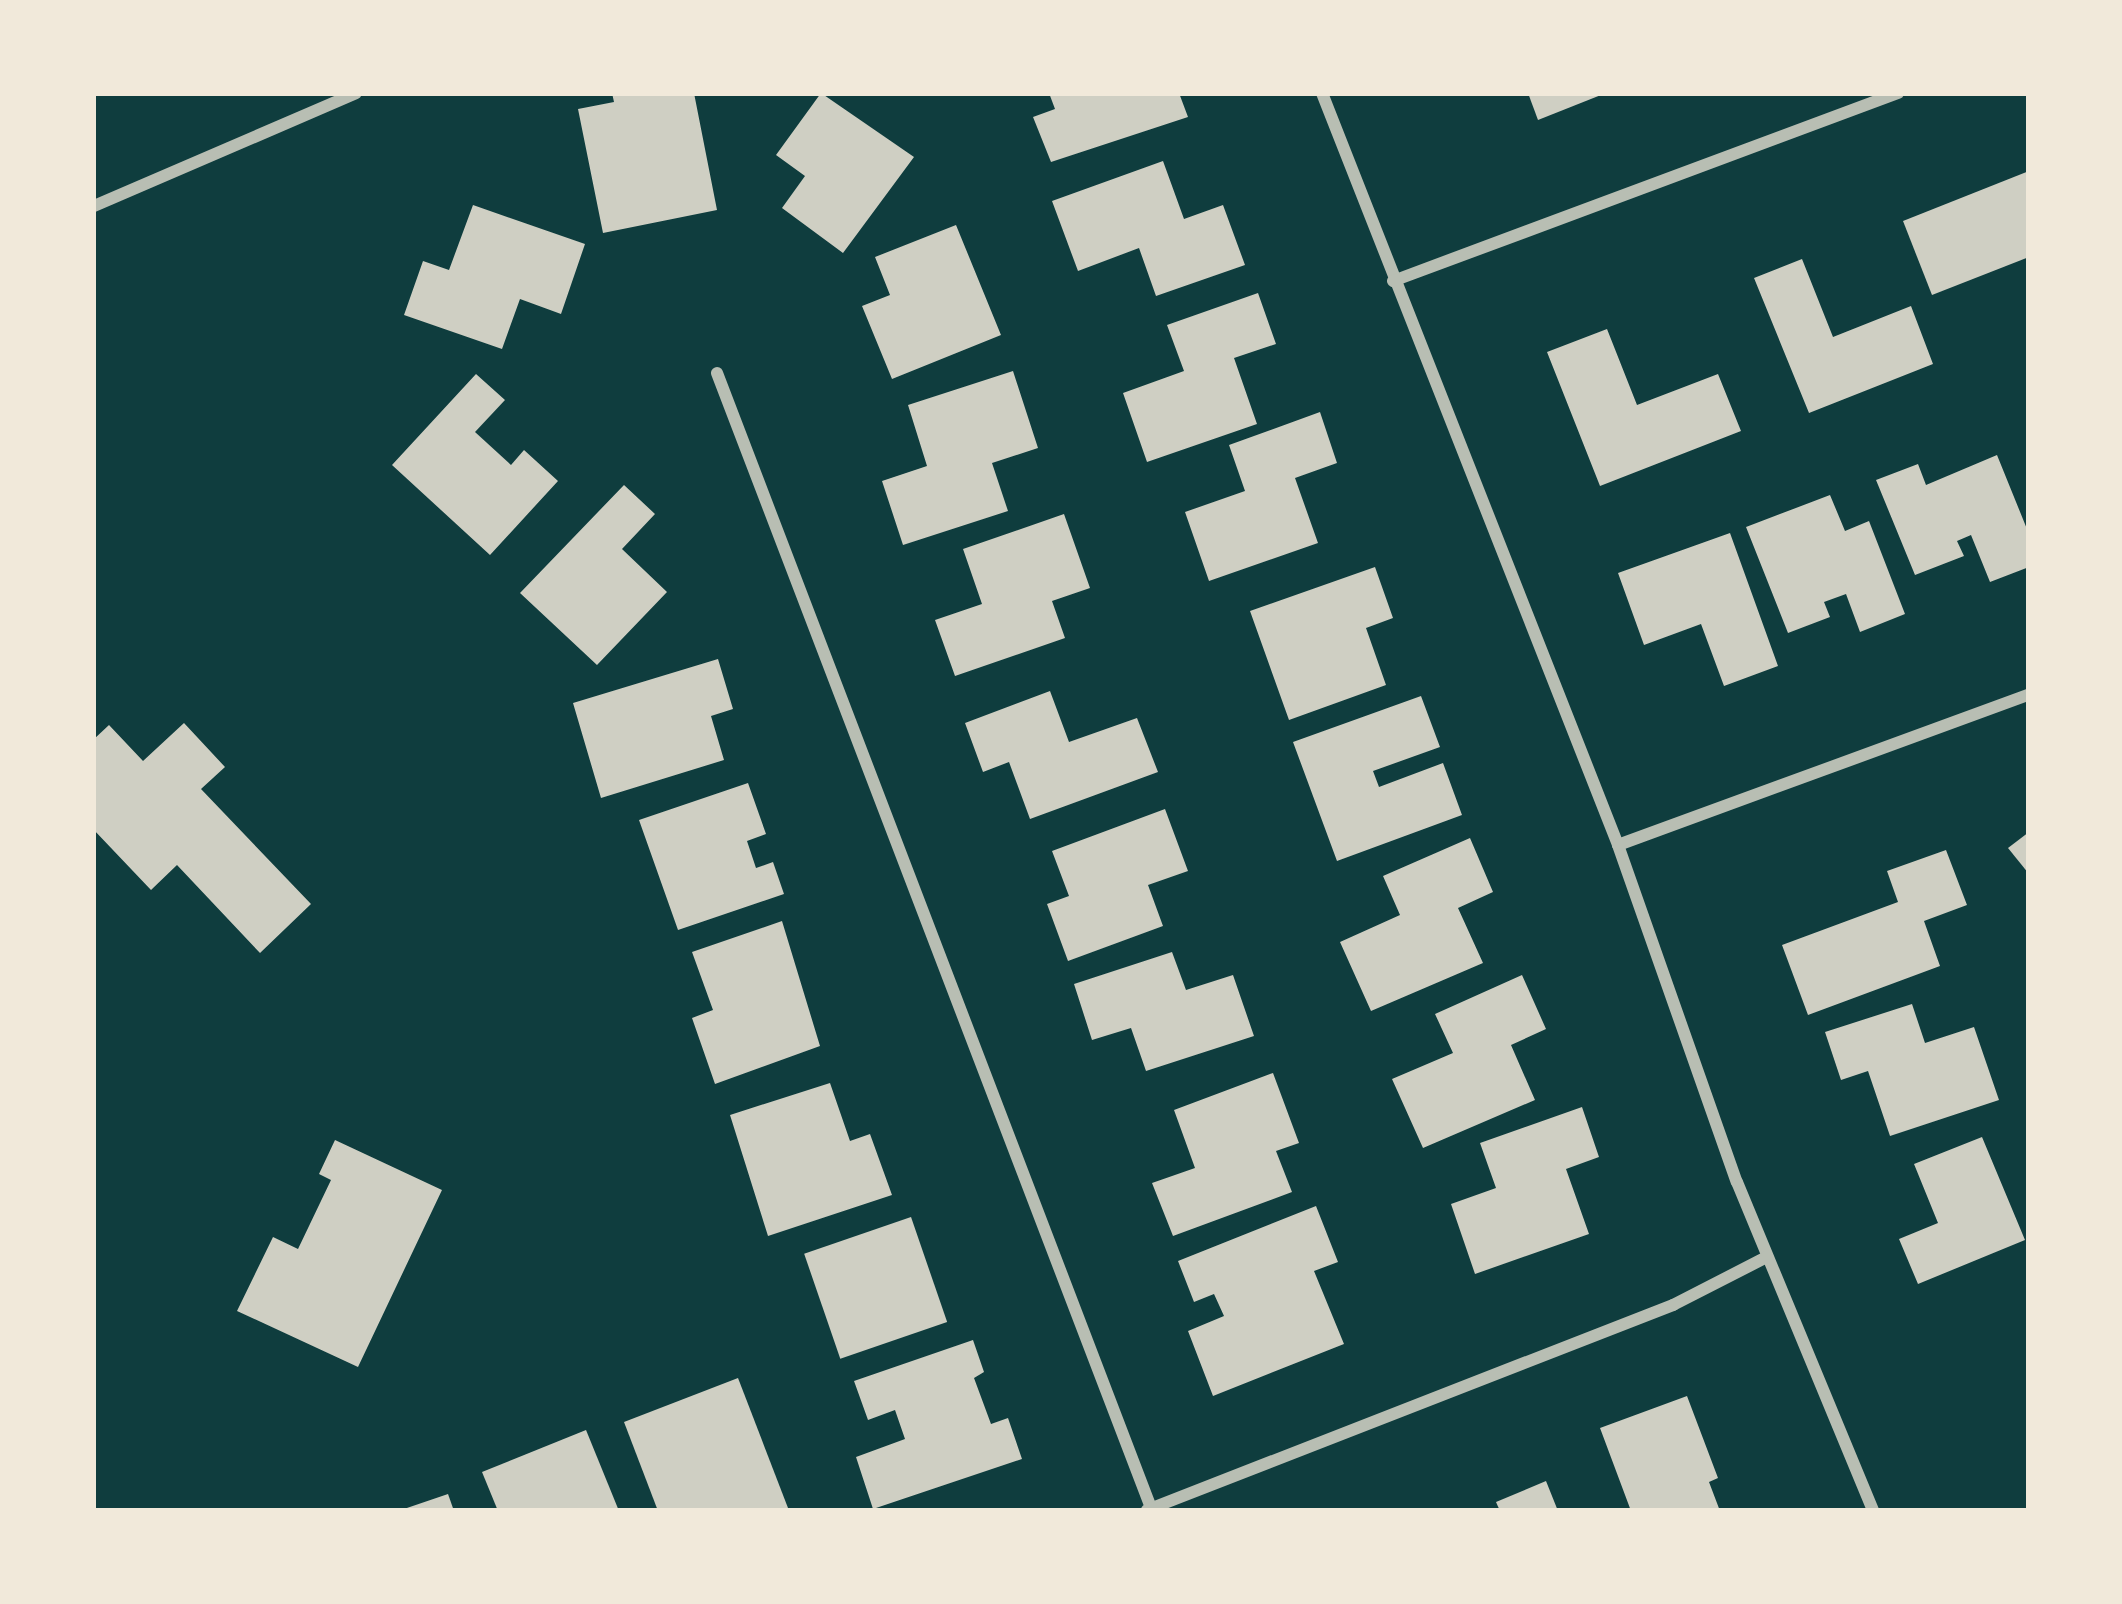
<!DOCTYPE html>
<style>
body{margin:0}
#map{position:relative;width:2122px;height:1604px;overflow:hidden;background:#0f3d3e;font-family:Cabin,sans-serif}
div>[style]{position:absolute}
.building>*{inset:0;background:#cfcfc3;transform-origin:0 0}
.minor>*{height:12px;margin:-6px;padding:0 6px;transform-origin:6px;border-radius:6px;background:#b8beb3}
span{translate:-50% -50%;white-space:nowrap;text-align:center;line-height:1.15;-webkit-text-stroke:10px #f1e9da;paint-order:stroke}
.frame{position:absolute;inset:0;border:96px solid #f1e9da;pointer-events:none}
</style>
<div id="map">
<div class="building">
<div style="clip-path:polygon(612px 93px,694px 93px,717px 210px,603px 233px,578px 109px,614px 102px)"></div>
<div style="clip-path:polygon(821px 93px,914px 157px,843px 253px,782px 208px,805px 176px,776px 155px)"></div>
<div style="clip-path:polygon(1049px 93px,1179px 93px,1188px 117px,1051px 162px,1033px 117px,1055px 109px)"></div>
<div style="clip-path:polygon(1528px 93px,1606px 93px,1538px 120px)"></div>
<div style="clip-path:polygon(1163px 161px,1184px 219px,1223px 205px,1245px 265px,1156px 296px,1139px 248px,1078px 271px,1052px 201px)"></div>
<div style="clip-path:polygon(2029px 171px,2029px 257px,1932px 295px,1903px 221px)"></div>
<div style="clip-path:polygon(473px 205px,585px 244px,561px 314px,520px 299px,502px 349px,404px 315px,423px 261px,449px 270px)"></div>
<div style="clip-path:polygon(956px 225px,1001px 335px,892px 379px,862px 306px,890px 295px,875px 257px)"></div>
<div style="clip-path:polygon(1802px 259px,1833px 337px,1911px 306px,1933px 364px,1809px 413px,1754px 278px)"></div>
<div style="clip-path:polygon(1258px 293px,1276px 344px,1234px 358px,1257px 424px,1147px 462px,1123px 393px,1184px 371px,1167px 325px)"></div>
<div style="clip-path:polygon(1607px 329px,1637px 405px,1718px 374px,1741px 431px,1600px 486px,1547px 352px)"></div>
<div style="clip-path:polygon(1013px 371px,1038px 448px,992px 463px,1008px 511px,903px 545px,882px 481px,927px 466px,908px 405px)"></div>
<div style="clip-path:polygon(476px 374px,505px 400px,475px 432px,511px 465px,524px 450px,558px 481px,490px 555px,392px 465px)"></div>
<div style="clip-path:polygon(1320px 412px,1337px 463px,1295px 478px,1318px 543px,1209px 581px,1185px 512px,1245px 491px,1229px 445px)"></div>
<div style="clip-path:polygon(1997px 455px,2029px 534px,2029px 567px,1990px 582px,1971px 535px,1957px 541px,1964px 556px,1915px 575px,1876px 480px,1918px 464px,1926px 485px)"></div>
<div style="clip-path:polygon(624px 485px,655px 514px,622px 549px,667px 592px,597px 665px,520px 593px)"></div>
<div style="clip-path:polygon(1830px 495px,1845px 531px,1869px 521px,1905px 614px,1860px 632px,1846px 594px,1824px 602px,1830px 617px,1788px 633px,1746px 527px)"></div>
<div style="clip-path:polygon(1064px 514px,1090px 588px,1052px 601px,1065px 638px,955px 676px,935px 620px,982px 604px,963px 549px)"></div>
<div style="clip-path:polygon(1730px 533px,1778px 666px,1724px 686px,1701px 624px,1644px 645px,1618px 573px)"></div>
<div style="clip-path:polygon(1375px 567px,1393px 618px,1366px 628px,1386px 685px,1289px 720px,1250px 611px)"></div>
<div style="clip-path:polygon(718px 659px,733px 709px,711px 716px,724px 760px,601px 798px,573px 703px)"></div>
<div style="clip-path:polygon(1050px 691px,1069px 742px,1137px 718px,1158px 772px,1030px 819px,1009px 762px,983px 772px,965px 723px)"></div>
<div style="clip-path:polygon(1421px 696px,1440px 747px,1373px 771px,1379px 787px,1443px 763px,1462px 815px,1337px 861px,1293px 742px)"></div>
<div style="clip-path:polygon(184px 723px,225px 767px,201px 789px,311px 904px,260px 953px,177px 865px,151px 890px,93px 829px,93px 740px,109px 725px,143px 761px)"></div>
<div style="clip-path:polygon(748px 783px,766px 834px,747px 841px,756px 868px,773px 862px,784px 894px,678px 930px,639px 820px)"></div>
<div style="clip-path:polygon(1165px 809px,1188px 871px,1148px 885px,1163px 926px,1068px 961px,1047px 904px,1069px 896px,1052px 851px)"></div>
<div style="clip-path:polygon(2029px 832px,2029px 874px,2008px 848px)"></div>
<div style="clip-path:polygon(1470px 838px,1493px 892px,1458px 908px,1483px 963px,1371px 1011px,1340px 942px,1400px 915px,1383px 876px)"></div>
<div style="clip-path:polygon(1946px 850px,1967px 905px,1924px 921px,1940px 966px,1808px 1015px,1782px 945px,1898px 902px,1887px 871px)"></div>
<div style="clip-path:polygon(782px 921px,820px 1046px,715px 1084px,692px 1018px,713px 1010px,692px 952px)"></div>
<div style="clip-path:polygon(1172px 952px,1186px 990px,1233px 975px,1254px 1036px,1146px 1071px,1131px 1028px,1092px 1040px,1074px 984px)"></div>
<div style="clip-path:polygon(1522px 975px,1546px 1029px,1511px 1045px,1535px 1100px,1423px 1148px,1392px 1079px,1453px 1053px,1435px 1014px)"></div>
<div style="clip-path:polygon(1912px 1004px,1925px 1043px,1974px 1027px,1999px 1100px,1890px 1136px,1868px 1071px,1841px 1080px,1825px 1032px)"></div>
<div style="clip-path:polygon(1273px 1073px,1299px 1143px,1276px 1151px,1292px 1192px,1173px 1236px,1152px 1183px,1195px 1168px,1174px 1110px)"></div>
<div style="clip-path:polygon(830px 1083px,850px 1141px,870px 1134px,892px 1195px,768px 1236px,730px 1115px)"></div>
<div style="clip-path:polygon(1582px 1107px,1599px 1157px,1566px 1169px,1589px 1234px,1475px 1274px,1451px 1204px,1496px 1188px,1480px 1143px)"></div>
<div style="clip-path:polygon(1982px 1137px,2025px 1240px,1918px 1284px,1899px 1239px,1938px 1223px,1914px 1164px)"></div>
<div style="clip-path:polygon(335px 1140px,442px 1190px,358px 1367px,237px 1311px,273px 1237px,298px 1249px,331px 1180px,319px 1174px)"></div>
<div style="clip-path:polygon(1316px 1206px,1338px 1262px,1314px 1271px,1344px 1344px,1213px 1396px,1188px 1331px,1224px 1316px,1214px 1294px,1194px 1302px,1178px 1261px)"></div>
<div style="left:911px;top:1217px;width:111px;height:113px;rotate:71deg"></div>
<div style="clip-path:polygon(973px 1340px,984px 1372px,974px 1378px,991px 1424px,1008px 1418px,1022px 1459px,873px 1509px,856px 1457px,905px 1439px,895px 1410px,868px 1420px,854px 1381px)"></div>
<div style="clip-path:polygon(738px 1378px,788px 1508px,658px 1511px,624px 1422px)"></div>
<div style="clip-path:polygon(1687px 1396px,1718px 1478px,1709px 1482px,1720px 1511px,1631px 1511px,1600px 1428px)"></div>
<div style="clip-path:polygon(586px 1430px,619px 1511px,498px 1511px,482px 1472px)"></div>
<div style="clip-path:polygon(1546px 1481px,1558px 1511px,1500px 1511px,1496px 1502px)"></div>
<div style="clip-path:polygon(448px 1494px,454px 1511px,401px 1511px,401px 1510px)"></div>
</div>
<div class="minor">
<div style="left:1322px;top:93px;width:808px;rotate:68.51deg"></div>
<div style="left:1618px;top:845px;width:357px;rotate:70.6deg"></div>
<div style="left:1737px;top:1182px;width:356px;rotate:67.5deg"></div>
<div style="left:94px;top:206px;width:285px;rotate:-23.3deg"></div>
<div style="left:1393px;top:281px;width:539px;rotate:-20.42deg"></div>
<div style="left:717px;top:373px;width:1215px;rotate:69.07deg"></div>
<div style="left:1618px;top:845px;width:438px;rotate:-20.1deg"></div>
<div style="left:1147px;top:1510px;width:565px;rotate:-21.29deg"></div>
<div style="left:1673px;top:1305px;width:106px;rotate:-27.1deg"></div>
</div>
<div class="frame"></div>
</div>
